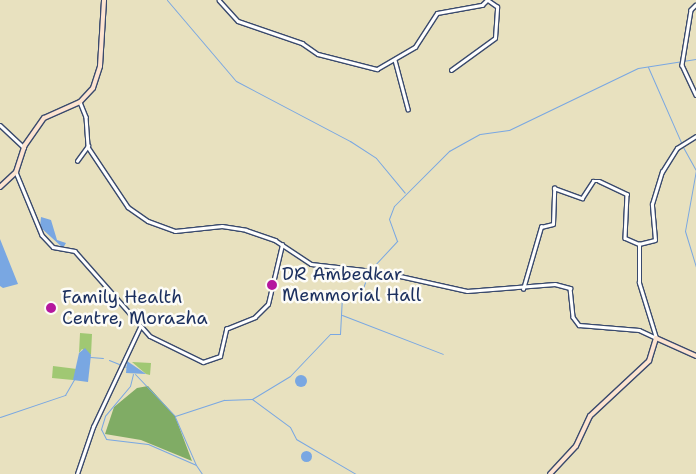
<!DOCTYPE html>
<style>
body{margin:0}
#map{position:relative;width:696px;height:474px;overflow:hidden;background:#e8e1bf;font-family:"Shantell Sans",sans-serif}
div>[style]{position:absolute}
.green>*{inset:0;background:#a0c873}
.forest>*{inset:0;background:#80ac65}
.water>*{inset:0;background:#79a7e2}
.round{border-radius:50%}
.stream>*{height:1px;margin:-0.5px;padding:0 0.5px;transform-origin:0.5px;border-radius:0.5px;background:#79a7e2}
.roads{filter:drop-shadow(1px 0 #3a4a6d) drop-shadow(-1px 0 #3a4a6d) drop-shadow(0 1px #3a4a6d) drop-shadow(0 -1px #3a4a6d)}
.street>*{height:2.5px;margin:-1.25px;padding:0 1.25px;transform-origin:1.25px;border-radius:1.25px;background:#fff}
.secondary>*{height:4px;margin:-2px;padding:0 2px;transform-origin:2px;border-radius:2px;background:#fde4d1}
.dots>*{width:14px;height:14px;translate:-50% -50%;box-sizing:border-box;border:2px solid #fdfcf7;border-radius:50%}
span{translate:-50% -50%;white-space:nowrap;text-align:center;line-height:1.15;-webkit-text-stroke:5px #fdfcf7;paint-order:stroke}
.poi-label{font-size:18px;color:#1b2f5e}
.left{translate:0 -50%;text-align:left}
</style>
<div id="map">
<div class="green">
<div style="clip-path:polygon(80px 333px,92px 334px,91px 355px,82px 349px,79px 353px)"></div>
<div style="clip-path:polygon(132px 362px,151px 363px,150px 375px,146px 374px)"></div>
<div style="clip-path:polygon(53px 366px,77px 369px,77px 374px,73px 380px,52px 378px)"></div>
</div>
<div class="forest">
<div style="clip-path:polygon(148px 386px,175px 416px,192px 461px,141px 440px,105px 434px,114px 407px,137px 388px)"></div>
</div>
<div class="water">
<div style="clip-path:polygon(41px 217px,51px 220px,57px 240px,66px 243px,63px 248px,40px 227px)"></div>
<div style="clip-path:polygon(0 239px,18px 284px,3px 288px,0 286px)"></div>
<div style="clip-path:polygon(85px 348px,91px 355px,88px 382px,73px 380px,79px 353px)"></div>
<div style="clip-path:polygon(127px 361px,146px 374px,126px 373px)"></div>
<div class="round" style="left:295px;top:375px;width:12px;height:12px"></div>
<div class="round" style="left:300.5px;top:450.5px;width:11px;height:11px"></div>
</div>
<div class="stream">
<div style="left:167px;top:0;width:106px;rotate:49.6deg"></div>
<div style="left:236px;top:81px;width:129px;rotate:27.8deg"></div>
<div style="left:350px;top:141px;width:31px;rotate:33deg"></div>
<div style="left:376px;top:158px;width:45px;rotate:50.4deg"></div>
<div style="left:648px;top:67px;width:82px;rotate:66.3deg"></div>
<div style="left:683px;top:147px;width:26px;rotate:61deg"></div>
<div style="left:696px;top:170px;width:62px;rotate:100.2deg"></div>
<div style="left:685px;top:231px;width:37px;rotate:73deg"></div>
<div style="left:372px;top:268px;width:37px;rotate:-47deg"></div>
<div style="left:397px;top:241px;width:23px;rotate:-110deg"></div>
<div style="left:389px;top:219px;width:14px;rotate:-69deg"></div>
<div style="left:394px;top:206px;width:78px;rotate:-45deg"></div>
<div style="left:449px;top:151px;width:35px;rotate:-29deg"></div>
<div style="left:480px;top:134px;width:29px;rotate:-8deg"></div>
<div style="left:509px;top:130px;width:143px;rotate:-25.7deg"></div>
<div style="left:638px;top:68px;width:59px;rotate:-8.8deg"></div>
<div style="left:342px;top:315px;width:108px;rotate:21.1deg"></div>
<div style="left:90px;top:357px;width:13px;rotate:4deg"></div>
<div style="left:109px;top:360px;width:18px;rotate:22deg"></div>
<div style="left:133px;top:374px;width:12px;rotate:104deg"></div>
<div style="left:130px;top:386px;width:39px;rotate:130deg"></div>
<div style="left:105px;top:416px;width:14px;rotate:107deg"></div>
<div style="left:101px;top:429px;width:11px;rotate:63deg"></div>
<div style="left:106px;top:439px;width:42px;rotate:6.8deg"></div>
<div style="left:148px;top:444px;width:52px;rotate:23.6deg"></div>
<div style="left:196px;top:465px;width:11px;rotate:56deg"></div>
<div style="left:135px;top:374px;width:58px;rotate:46.4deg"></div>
<div style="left:175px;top:416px;width:52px;rotate:-18.1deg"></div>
<div style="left:224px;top:400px;width:28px;rotate:-2deg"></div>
<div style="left:252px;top:399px;width:44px;rotate:-31.2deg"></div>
<div style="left:290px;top:376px;width:58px;rotate:-46.4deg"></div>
<div style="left:330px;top:334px;width:10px"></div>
<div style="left:340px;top:334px;width:37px;rotate:-87deg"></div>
<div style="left:342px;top:297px;width:19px;rotate:-9deg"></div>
<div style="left:361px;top:294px;width:21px;rotate:-71deg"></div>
<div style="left:252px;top:399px;width:47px;rotate:36.4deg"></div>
<div style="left:290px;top:427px;width:13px;rotate:63deg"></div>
<div style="left:296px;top:439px;width:69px;rotate:30.3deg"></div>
<div style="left:0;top:417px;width:69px;rotate:-18.7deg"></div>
<div style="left:65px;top:395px;width:24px;rotate:-60deg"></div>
<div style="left:175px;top:417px;width:52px;rotate:66.4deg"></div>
</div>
<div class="roads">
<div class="street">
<div style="left:219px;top:0;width:28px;rotate:48deg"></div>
<div style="left:238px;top:21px;width:68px;rotate:19deg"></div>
<div style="left:302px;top:43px;width:19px;rotate:35deg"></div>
<div style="left:318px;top:54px;width:61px;rotate:14.3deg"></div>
<div style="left:377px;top:69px;width:44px;rotate:-30.1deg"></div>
<div style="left:415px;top:47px;width:40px;rotate:-57.1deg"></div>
<div style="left:437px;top:13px;width:46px;rotate:-10.1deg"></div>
<div style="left:482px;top:5px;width:7px;rotate:-45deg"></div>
<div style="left:696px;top:5px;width:7px;rotate:135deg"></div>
<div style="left:691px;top:10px;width:56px;rotate:99.3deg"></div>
<div style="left:682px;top:65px;width:33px;rotate:65deg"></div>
<div style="left:395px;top:60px;width:51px;rotate:75.1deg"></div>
<div style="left:451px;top:70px;width:54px;rotate:-36deg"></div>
<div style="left:495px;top:38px;width:31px;rotate:-86deg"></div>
<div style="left:497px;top:7px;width:12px;rotate:-145deg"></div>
<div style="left:80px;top:102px;width:16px;rotate:68deg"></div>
<div style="left:86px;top:117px;width:30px;rotate:86deg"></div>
<div style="left:88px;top:147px;width:72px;rotate:56.3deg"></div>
<div style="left:128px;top:207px;width:24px;rotate:35deg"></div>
<div style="left:148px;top:221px;width:29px;rotate:20deg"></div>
<div style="left:175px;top:231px;width:47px;rotate:-6.1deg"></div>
<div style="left:222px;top:226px;width:24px;rotate:9deg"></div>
<div style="left:246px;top:230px;width:31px;rotate:19deg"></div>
<div style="left:275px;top:240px;width:43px;rotate:33.7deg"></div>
<div style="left:311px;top:264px;width:71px;rotate:6.4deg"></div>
<div style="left:382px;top:272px;width:87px;rotate:12.6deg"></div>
<div style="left:467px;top:291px;width:88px;rotate:-4.5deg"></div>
<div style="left:555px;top:284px;width:16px;rotate:15deg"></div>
<div style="left:570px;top:288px;width:29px;rotate:84deg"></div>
<div style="left:573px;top:317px;width:10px;rotate:53deg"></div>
<div style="left:579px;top:325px;width:60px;rotate:4.8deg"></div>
<div style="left:639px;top:330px;width:19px;rotate:25deg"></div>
<div style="left:656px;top:338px;width:58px;rotate:-107.2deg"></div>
<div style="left:639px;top:283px;width:39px;rotate:-90deg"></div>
<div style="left:639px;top:244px;width:16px;rotate:-14deg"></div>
<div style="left:655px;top:240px;width:36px;rotate:-95deg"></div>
<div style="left:652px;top:204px;width:34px;rotate:-73deg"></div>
<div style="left:662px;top:172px;width:28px;rotate:-58deg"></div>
<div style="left:677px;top:148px;width:22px;rotate:-32deg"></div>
<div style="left:0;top:125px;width:33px;rotate:43deg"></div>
<div style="left:77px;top:161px;width:19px;rotate:-54deg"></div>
<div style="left:16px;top:172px;width:68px;rotate:67.6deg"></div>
<div style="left:42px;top:235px;width:16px;rotate:47deg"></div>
<div style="left:53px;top:247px;width:22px;rotate:10deg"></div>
<div style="left:75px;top:251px;width:113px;rotate:48.6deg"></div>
<div style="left:150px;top:336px;width:59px;rotate:26.1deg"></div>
<div style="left:203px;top:362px;width:18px;rotate:-19deg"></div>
<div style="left:220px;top:356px;width:28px;rotate:-77deg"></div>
<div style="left:226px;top:329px;width:31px;rotate:-22deg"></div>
<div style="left:255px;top:317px;width:18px;rotate:-45deg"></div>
<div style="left:268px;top:304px;width:61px;rotate:-76.7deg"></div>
<div style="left:523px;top:289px;width:65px;rotate:-73.8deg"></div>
<div style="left:541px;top:227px;width:12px;rotate:-14deg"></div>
<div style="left:553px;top:224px;width:36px;rotate:-88deg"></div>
<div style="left:554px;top:188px;width:30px;rotate:20deg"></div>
<div style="left:582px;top:198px;width:20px;rotate:-57deg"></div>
<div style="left:593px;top:181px;width:6px"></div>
<div style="left:599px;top:181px;width:31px;rotate:25deg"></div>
<div style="left:627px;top:194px;width:44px;rotate:92.6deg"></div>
<div style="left:625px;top:238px;width:15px;rotate:23deg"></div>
<div style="left:77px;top:474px;width:50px;rotate:-71.2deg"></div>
<div style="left:93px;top:427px;width:110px;rotate:-64.8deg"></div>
</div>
<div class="secondary">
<div style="left:0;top:187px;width:22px;rotate:-43deg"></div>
<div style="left:16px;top:172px;width:28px;rotate:-72deg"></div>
<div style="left:25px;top:145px;width:33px;rotate:-55deg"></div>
<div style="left:44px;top:118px;width:39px;rotate:-24deg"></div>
<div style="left:80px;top:102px;width:19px;rotate:-47deg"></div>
<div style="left:93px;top:88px;width:23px;rotate:-72deg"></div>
<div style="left:100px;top:66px;width:66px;rotate:-86.5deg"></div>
<div style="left:550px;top:474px;width:38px;rotate:-47deg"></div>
<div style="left:576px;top:446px;width:33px;rotate:-65deg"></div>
<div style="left:590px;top:416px;width:81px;rotate:-43deg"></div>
<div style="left:649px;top:361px;width:24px;rotate:-73deg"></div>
<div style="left:656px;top:338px;width:44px;rotate:24.2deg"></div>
</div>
</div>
<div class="dots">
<div style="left:272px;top:285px;background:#b5179e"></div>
<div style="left:51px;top:308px;background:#b5179e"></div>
</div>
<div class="poi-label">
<span class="left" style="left:282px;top:285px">DR Ambedkar<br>Memmorial Hall</span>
<span class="left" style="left:62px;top:308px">Family Health<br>Centre, Morazha</span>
</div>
</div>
